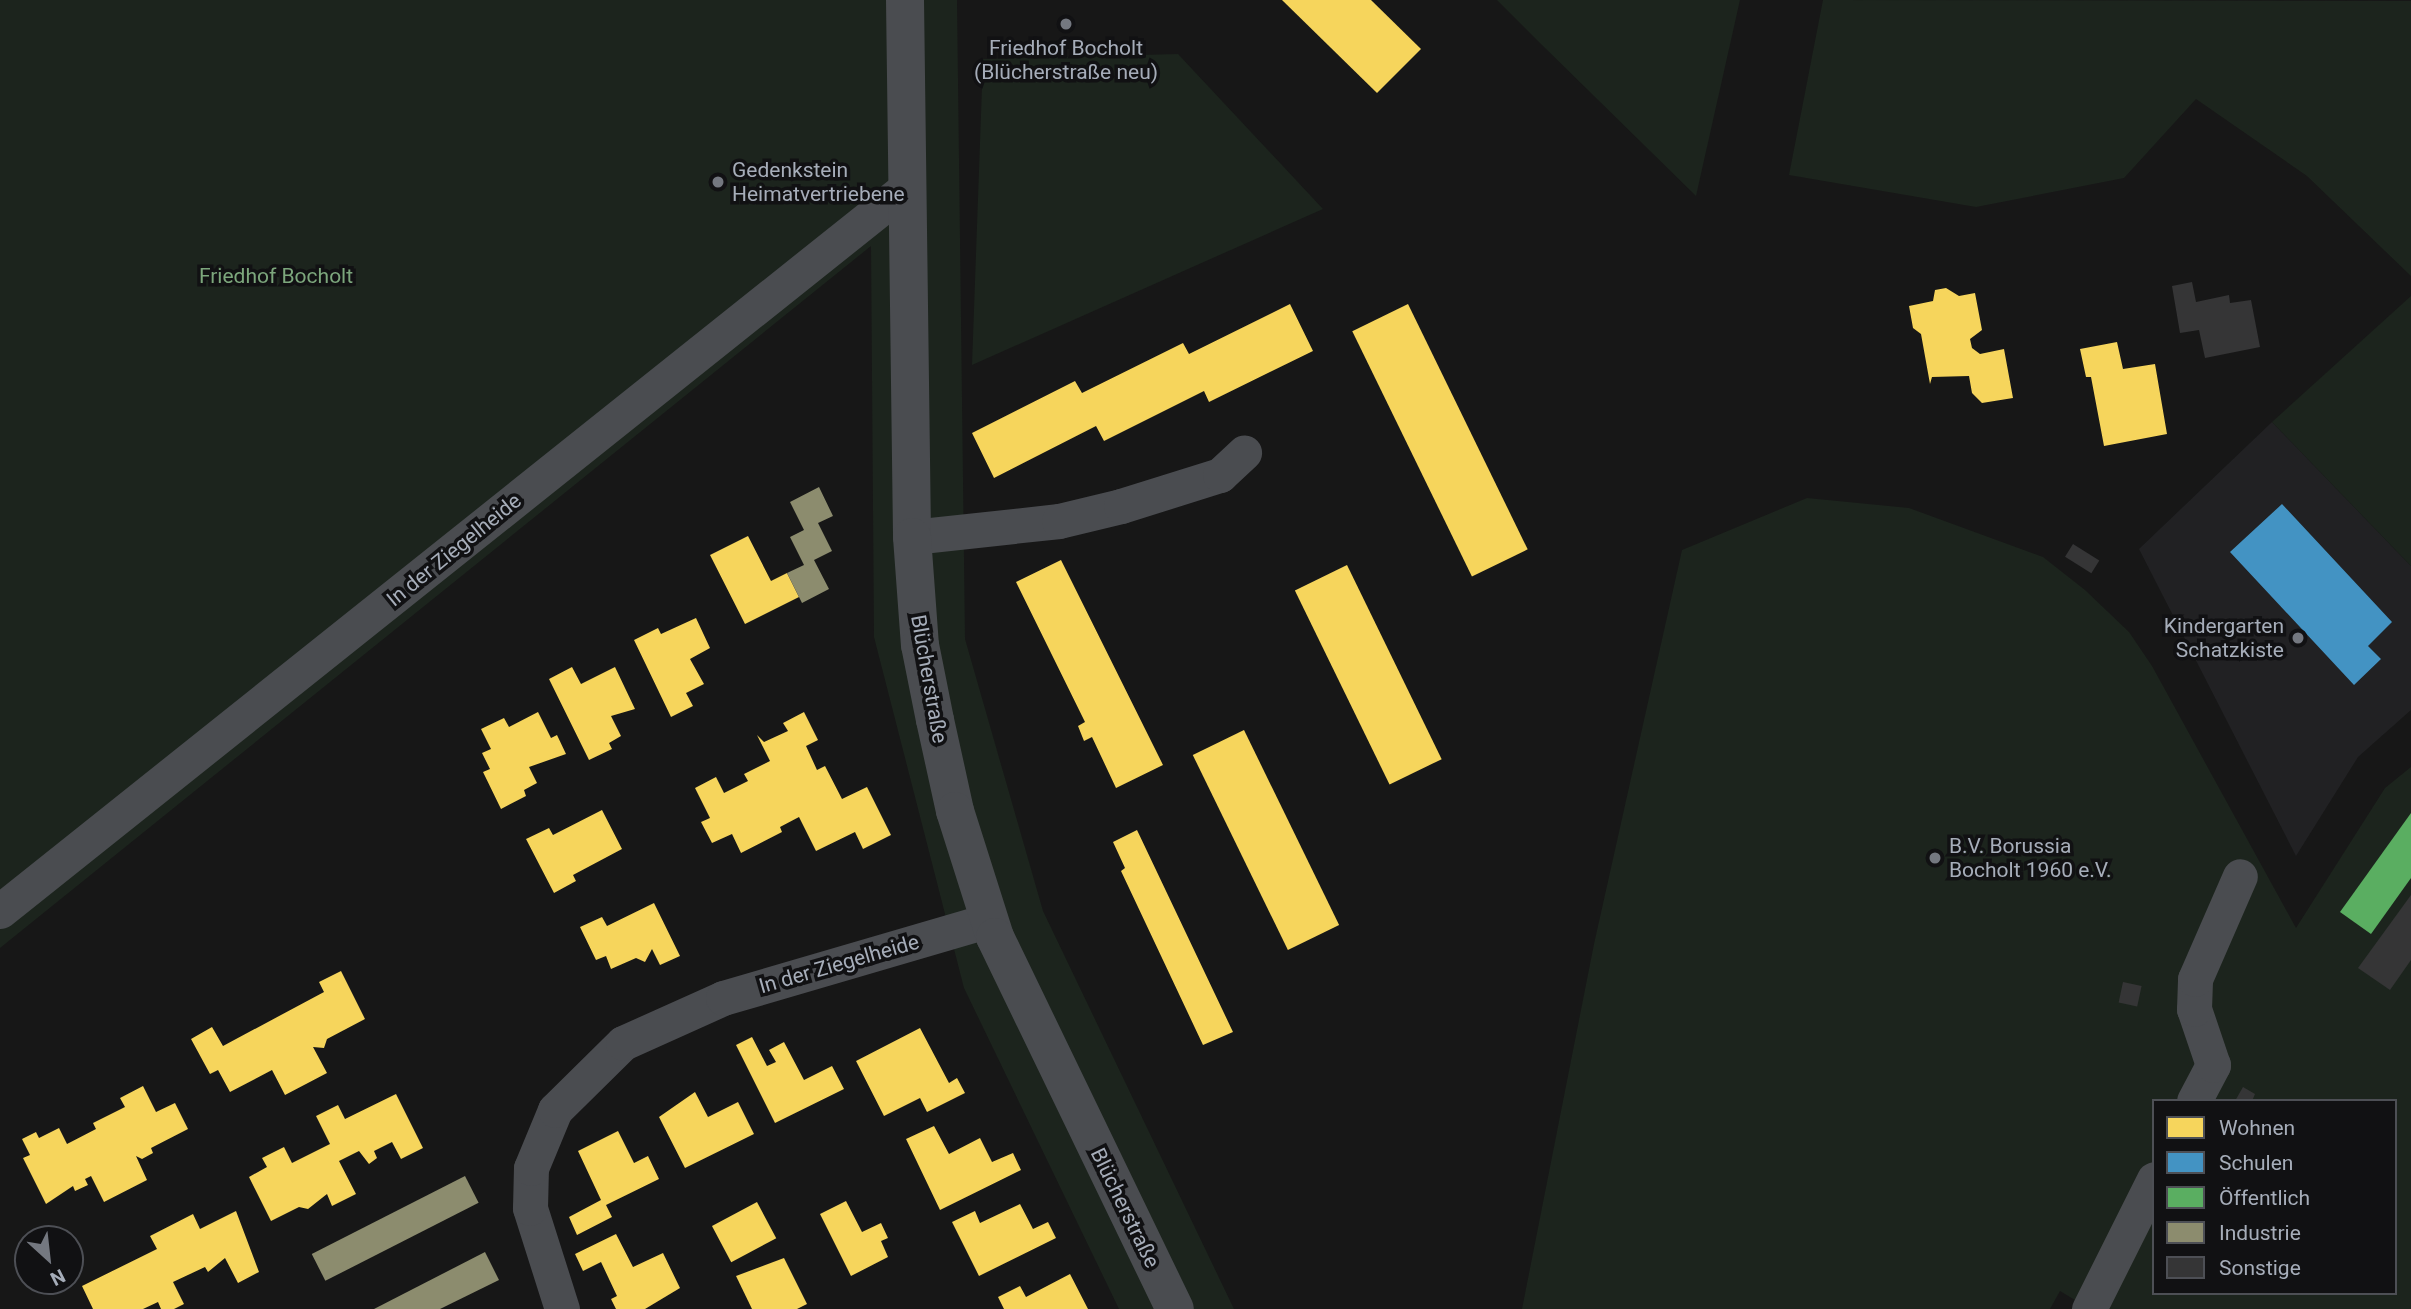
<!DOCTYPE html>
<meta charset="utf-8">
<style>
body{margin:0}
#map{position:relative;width:2411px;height:1309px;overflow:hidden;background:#171717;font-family:Roboto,sans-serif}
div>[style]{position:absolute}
.built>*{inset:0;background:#212123}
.green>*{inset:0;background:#1c241d}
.homes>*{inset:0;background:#f6d55c;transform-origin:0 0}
.schools>*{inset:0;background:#4393c3}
.public>*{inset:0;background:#5aae61}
.industry>*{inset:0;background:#8c8c6e;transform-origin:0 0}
.building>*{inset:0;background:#353536;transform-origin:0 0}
.minor>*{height:35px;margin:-17.5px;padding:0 17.5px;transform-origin:17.5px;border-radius:17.5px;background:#4a4c50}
.tertiary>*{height:38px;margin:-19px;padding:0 19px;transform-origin:19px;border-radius:19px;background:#4a4c50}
.dots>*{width:19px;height:19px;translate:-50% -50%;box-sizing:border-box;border:4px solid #111113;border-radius:50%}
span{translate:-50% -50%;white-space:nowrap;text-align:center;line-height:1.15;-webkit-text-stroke:7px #111113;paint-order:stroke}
.poi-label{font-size:21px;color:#a6adb9}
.left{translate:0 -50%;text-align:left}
.right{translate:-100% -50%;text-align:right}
.park-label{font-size:21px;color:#7ca67c}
.street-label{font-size:21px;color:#a6adb9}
.legend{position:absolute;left:2152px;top:1099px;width:245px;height:196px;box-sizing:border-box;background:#111113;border:2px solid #4d4f55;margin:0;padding:9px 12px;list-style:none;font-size:21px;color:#a6adb9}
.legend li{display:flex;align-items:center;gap:14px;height:35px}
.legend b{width:35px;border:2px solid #4d4f55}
.north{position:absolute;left:14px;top:1225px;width:70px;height:70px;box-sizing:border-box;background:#111113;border:2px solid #4d4f55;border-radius:50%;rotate:153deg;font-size:19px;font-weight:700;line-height:28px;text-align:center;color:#a6adb9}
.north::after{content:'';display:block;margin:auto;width:24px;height:32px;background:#747880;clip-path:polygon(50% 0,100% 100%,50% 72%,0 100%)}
</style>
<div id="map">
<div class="built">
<div style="clip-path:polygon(2272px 422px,2411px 566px,2411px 710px,2358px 757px,2296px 856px,2139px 549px)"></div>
</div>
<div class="green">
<div style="clip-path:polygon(0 0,957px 0,965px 639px,1043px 911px,1234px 1309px,1119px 1309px,964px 988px,874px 637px,871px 246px,0 948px)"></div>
<div style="clip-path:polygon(1497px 0,1740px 0,1696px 196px,1541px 44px)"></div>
<div style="clip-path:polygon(1823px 0,2411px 1px,2411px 276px,2307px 176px,2196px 99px,2124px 178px,1976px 207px,1789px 175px)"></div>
<div style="clip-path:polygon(1178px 54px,1323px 209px,972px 365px,983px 59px)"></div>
<div style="clip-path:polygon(2411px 296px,2411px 566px,2272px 422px)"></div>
<div style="clip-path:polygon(evenodd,1807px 498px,1909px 508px,2043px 557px,2085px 590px,2129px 632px,2152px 666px,2296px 928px,2385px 788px,2411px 767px,2411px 1309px,2090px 1309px,2060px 1291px,2050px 1309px,1522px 1309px,1594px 944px,1682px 550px,1807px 498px,2154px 1101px,2395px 1101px,2395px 1293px,2154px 1293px,2154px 1101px)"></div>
</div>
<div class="homes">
<div style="clip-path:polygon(1282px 0,1371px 0,1421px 49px,1377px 93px)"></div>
<div style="clip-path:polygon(1946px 288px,1959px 296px,1975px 293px,1982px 330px,1970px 339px,1972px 348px,1980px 354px,2004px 349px,2013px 398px,1982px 403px,1972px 393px,1969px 376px,1932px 377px,1930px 384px,1921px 334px,1913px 328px,1909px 306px,1933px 301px,1935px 290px)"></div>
<div style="clip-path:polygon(1290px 304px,1313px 351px,1209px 402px,1204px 391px,1104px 441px,1096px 426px,994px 478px,972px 433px,1075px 381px,1082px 393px,1183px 343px,1189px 354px)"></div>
<div style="left:1408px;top:304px;width:273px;height:62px;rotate:64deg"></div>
<div style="clip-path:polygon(2117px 342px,2123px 369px,2155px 364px,2167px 434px,2104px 446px,2091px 377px,2086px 377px,2080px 349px)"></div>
<div style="clip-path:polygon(748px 536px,771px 581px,787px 573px,799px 597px,745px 624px,710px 555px)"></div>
<div style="clip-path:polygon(1061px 560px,1163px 765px,1116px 788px,1092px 737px,1084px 741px,1078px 726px,1085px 722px,1016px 582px)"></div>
<div style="left:1347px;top:565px;width:216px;height:58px;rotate:64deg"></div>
<div style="clip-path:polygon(696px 618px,710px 648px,690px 659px,704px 684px,686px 693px,693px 706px,671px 717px,634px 640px,658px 628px,661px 634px)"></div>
<div style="clip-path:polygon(572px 667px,581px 684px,615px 667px,635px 709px,611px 716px,621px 736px,609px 743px,612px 749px,589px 760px,549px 679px)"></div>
<div style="clip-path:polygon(538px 712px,551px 738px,557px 735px,566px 754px,529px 767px,537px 783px,524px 790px,526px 796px,501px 809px,483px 772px,490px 769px,482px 753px,491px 749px,481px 729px,504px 718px,509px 727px)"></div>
<div style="clip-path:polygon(804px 712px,818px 740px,806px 746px,817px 770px,825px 766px,842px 799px,867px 787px,891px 835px,863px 849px,855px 832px,816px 851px,799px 817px,780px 827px,782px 832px,741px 853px,732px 834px,712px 843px,701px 822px,710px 818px,695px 788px,716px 777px,724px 793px,748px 781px,744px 774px,770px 761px,757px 735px,764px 742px,788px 731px,783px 723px)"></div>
<div style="left:1244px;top:730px;width:217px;height:57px;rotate:64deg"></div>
<div style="clip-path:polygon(602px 810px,622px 849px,573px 875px,576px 881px,554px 893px,526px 839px,549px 828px,553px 835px)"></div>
<div style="clip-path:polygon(1137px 830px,1233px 1032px,1203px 1045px,1121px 871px,1125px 868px,1113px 842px)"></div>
<div style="clip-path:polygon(654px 903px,680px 956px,660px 965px,652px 949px,645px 962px,636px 958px,611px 969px,606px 956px,596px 960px,580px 927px,602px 917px,607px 926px)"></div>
<div style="clip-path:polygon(341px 971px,365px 1019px,327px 1039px,324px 1048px,313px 1047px,327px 1073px,285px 1095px,272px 1070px,230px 1092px,218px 1070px,210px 1074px,191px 1039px,212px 1027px,223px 1046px,324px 992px,319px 982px)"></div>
<div style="clip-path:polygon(920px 1028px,949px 1083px,957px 1078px,965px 1093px,927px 1112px,920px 1098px,884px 1116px,856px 1061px)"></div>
<div style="clip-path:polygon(752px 1037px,767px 1066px,776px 1062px,769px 1050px,784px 1042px,804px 1080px,832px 1066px,844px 1089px,775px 1123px,736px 1045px)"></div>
<div style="clip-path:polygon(143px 1086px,156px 1112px,175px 1103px,188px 1129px,151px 1148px,153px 1153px,142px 1159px,136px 1156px,147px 1180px,104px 1202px,91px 1176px,85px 1179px,88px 1185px,75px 1191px,73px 1186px,46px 1204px,23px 1158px,30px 1155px,22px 1139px,36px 1132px,39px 1138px,59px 1128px,67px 1144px,96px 1129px,93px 1123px,125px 1107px,120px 1098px)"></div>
<div style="clip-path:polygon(695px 1092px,708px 1117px,738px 1102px,754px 1134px,685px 1168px,659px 1117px)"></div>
<div style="clip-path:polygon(396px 1094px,423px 1148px,401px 1159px,392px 1142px,374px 1151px,377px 1158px,369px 1164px,359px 1151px,339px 1161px,356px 1194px,332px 1206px,327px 1194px,308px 1209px,299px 1207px,271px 1221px,249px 1177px,267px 1167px,262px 1158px,284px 1147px,292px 1163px,330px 1144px,316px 1116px,338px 1105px,345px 1119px)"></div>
<div style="clip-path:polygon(934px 1126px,949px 1154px,980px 1138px,992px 1162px,1013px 1153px,1021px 1170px,940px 1210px,906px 1139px)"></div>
<div style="clip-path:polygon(618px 1131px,634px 1163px,648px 1156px,659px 1179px,606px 1205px,612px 1217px,577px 1235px,569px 1217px,601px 1200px,578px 1151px)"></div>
<div style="clip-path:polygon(846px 1201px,862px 1232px,881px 1223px,888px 1238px,881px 1241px,888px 1257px,851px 1276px,820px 1214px)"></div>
<div style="left:757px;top:1202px;width:41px;height:51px;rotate:62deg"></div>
<div style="clip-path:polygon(1020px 1204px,1033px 1229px,1048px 1222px,1056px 1238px,979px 1276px,952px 1222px,975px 1211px,980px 1223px)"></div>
<div style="clip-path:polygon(236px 1211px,259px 1272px,238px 1283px,225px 1258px,208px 1272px,205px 1267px,173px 1282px,184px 1304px,174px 1309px,161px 1309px,158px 1302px,143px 1309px,93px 1309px,82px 1286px,157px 1249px,150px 1236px,193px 1214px,200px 1229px)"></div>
<div style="clip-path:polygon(616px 1234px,633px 1267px,663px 1253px,680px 1288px,645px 1309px,616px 1309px,611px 1299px,617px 1296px,601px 1262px,583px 1271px,575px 1254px)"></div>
<div style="clip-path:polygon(784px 1258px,807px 1304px,797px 1309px,752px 1309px,736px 1276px)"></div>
<div style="clip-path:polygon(1070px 1274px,1088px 1309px,1004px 1309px,998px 1297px,1020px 1286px,1026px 1297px)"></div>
</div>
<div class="schools">
<div style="clip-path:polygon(2282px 504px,2392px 622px,2368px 646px,2381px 659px,2354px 685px,2230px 552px)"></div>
</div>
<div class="public">
<div style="clip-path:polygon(2411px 813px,2411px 878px,2371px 934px,2340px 912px)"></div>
</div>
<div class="industry">
<div style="clip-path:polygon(819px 487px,833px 516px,818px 523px,832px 551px,814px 560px,829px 589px,802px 603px,787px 573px,804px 565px,790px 537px,804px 530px,790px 502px)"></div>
<div style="left:465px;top:1176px;width:30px;height:172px;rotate:63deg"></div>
<div style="clip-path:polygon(485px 1252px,499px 1280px,440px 1309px,374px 1309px)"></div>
</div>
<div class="building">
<div style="clip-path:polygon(2192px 282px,2196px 302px,2229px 295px,2230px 303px,2251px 300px,2260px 347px,2205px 358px,2199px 330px,2180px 333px,2172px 286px)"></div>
<div style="left:2073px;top:544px;width:31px;height:15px;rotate:32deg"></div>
<div style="clip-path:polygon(2411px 895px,2411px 960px,2390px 990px,2358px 968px)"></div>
<div style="left:2123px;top:982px;width:19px;height:21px;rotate:12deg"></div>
<div style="clip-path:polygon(2243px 1087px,2255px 1094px,2252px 1101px,2235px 1101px)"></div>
</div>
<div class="minor">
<div style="left:912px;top:537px;width:148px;rotate:-6.2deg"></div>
<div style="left:1059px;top:521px;width:64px;rotate:-13.6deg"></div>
<div style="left:1121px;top:506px;width:104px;rotate:-17.4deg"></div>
<div style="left:1220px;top:475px;width:33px;rotate:-43deg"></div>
<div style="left:0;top:911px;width:1159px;rotate:-38.59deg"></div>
<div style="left:2194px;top:1101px;width:41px;rotate:-62.2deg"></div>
<div style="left:2213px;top:1065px;width:59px;rotate:-108.7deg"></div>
<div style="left:2194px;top:1009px;width:30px;rotate:-88deg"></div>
<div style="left:2195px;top:979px;width:112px;rotate:-66.4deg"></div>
<div style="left:562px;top:1309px;width:106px;rotate:-107.6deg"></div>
<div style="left:530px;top:1208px;width:40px;rotate:-88.6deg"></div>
<div style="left:531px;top:1168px;width:63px;rotate:-67.5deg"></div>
<div style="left:555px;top:1110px;width:95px;rotate:-44.6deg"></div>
<div style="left:623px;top:1043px;width:110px;rotate:-24.2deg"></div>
<div style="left:723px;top:998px;width:277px;rotate:-16.3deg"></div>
<div style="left:2089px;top:1309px;width:145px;rotate:-63.4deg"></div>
</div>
<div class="tertiary">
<div style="left:905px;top:0;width:537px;rotate:89.25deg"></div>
<div style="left:912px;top:537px;width:108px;rotate:85.8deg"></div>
<div style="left:920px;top:645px;width:76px;rotate:78.7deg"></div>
<div style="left:935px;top:720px;width:93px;rotate:77.6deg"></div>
<div style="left:955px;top:811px;width:132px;rotate:72.4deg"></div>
<div style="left:995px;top:937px;width:413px;rotate:64.2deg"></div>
</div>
<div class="dots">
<div style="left:1066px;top:24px;background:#747880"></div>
<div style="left:718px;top:182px;background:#747880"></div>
<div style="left:2298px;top:638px;background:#747880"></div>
<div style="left:1935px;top:858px;background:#747880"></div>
</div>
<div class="poi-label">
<span style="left:1066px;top:60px">Friedhof Bocholt<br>(Blücherstraße neu)</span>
<span class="left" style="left:732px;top:182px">Gedenkstein<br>Heimatvertriebene</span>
<span class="right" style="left:2284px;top:638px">Kindergarten<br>Schatzkiste</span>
<span class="left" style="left:1949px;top:858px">B.V. Borussia<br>Bocholt 1960 e.V.</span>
</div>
<div class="park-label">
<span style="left:276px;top:276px">Friedhof Bocholt</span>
</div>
<div class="street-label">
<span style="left:454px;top:550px;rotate:-39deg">In der Ziegelheide</span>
<span style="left:929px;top:679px;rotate:80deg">Blücherstraße</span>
<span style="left:839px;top:964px;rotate:-16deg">In der Ziegelheide</span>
<span style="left:1125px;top:1208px;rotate:64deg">Blücherstraße</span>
</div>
<ul class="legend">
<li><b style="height:19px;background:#f6d55c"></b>Wohnen</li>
<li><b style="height:19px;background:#4393c3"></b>Schulen</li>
<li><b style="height:19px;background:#5aae61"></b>Öffentlich</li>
<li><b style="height:19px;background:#8c8c6e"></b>Industrie</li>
<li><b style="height:19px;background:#353536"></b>Sonstige</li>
</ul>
<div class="north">N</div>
</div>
